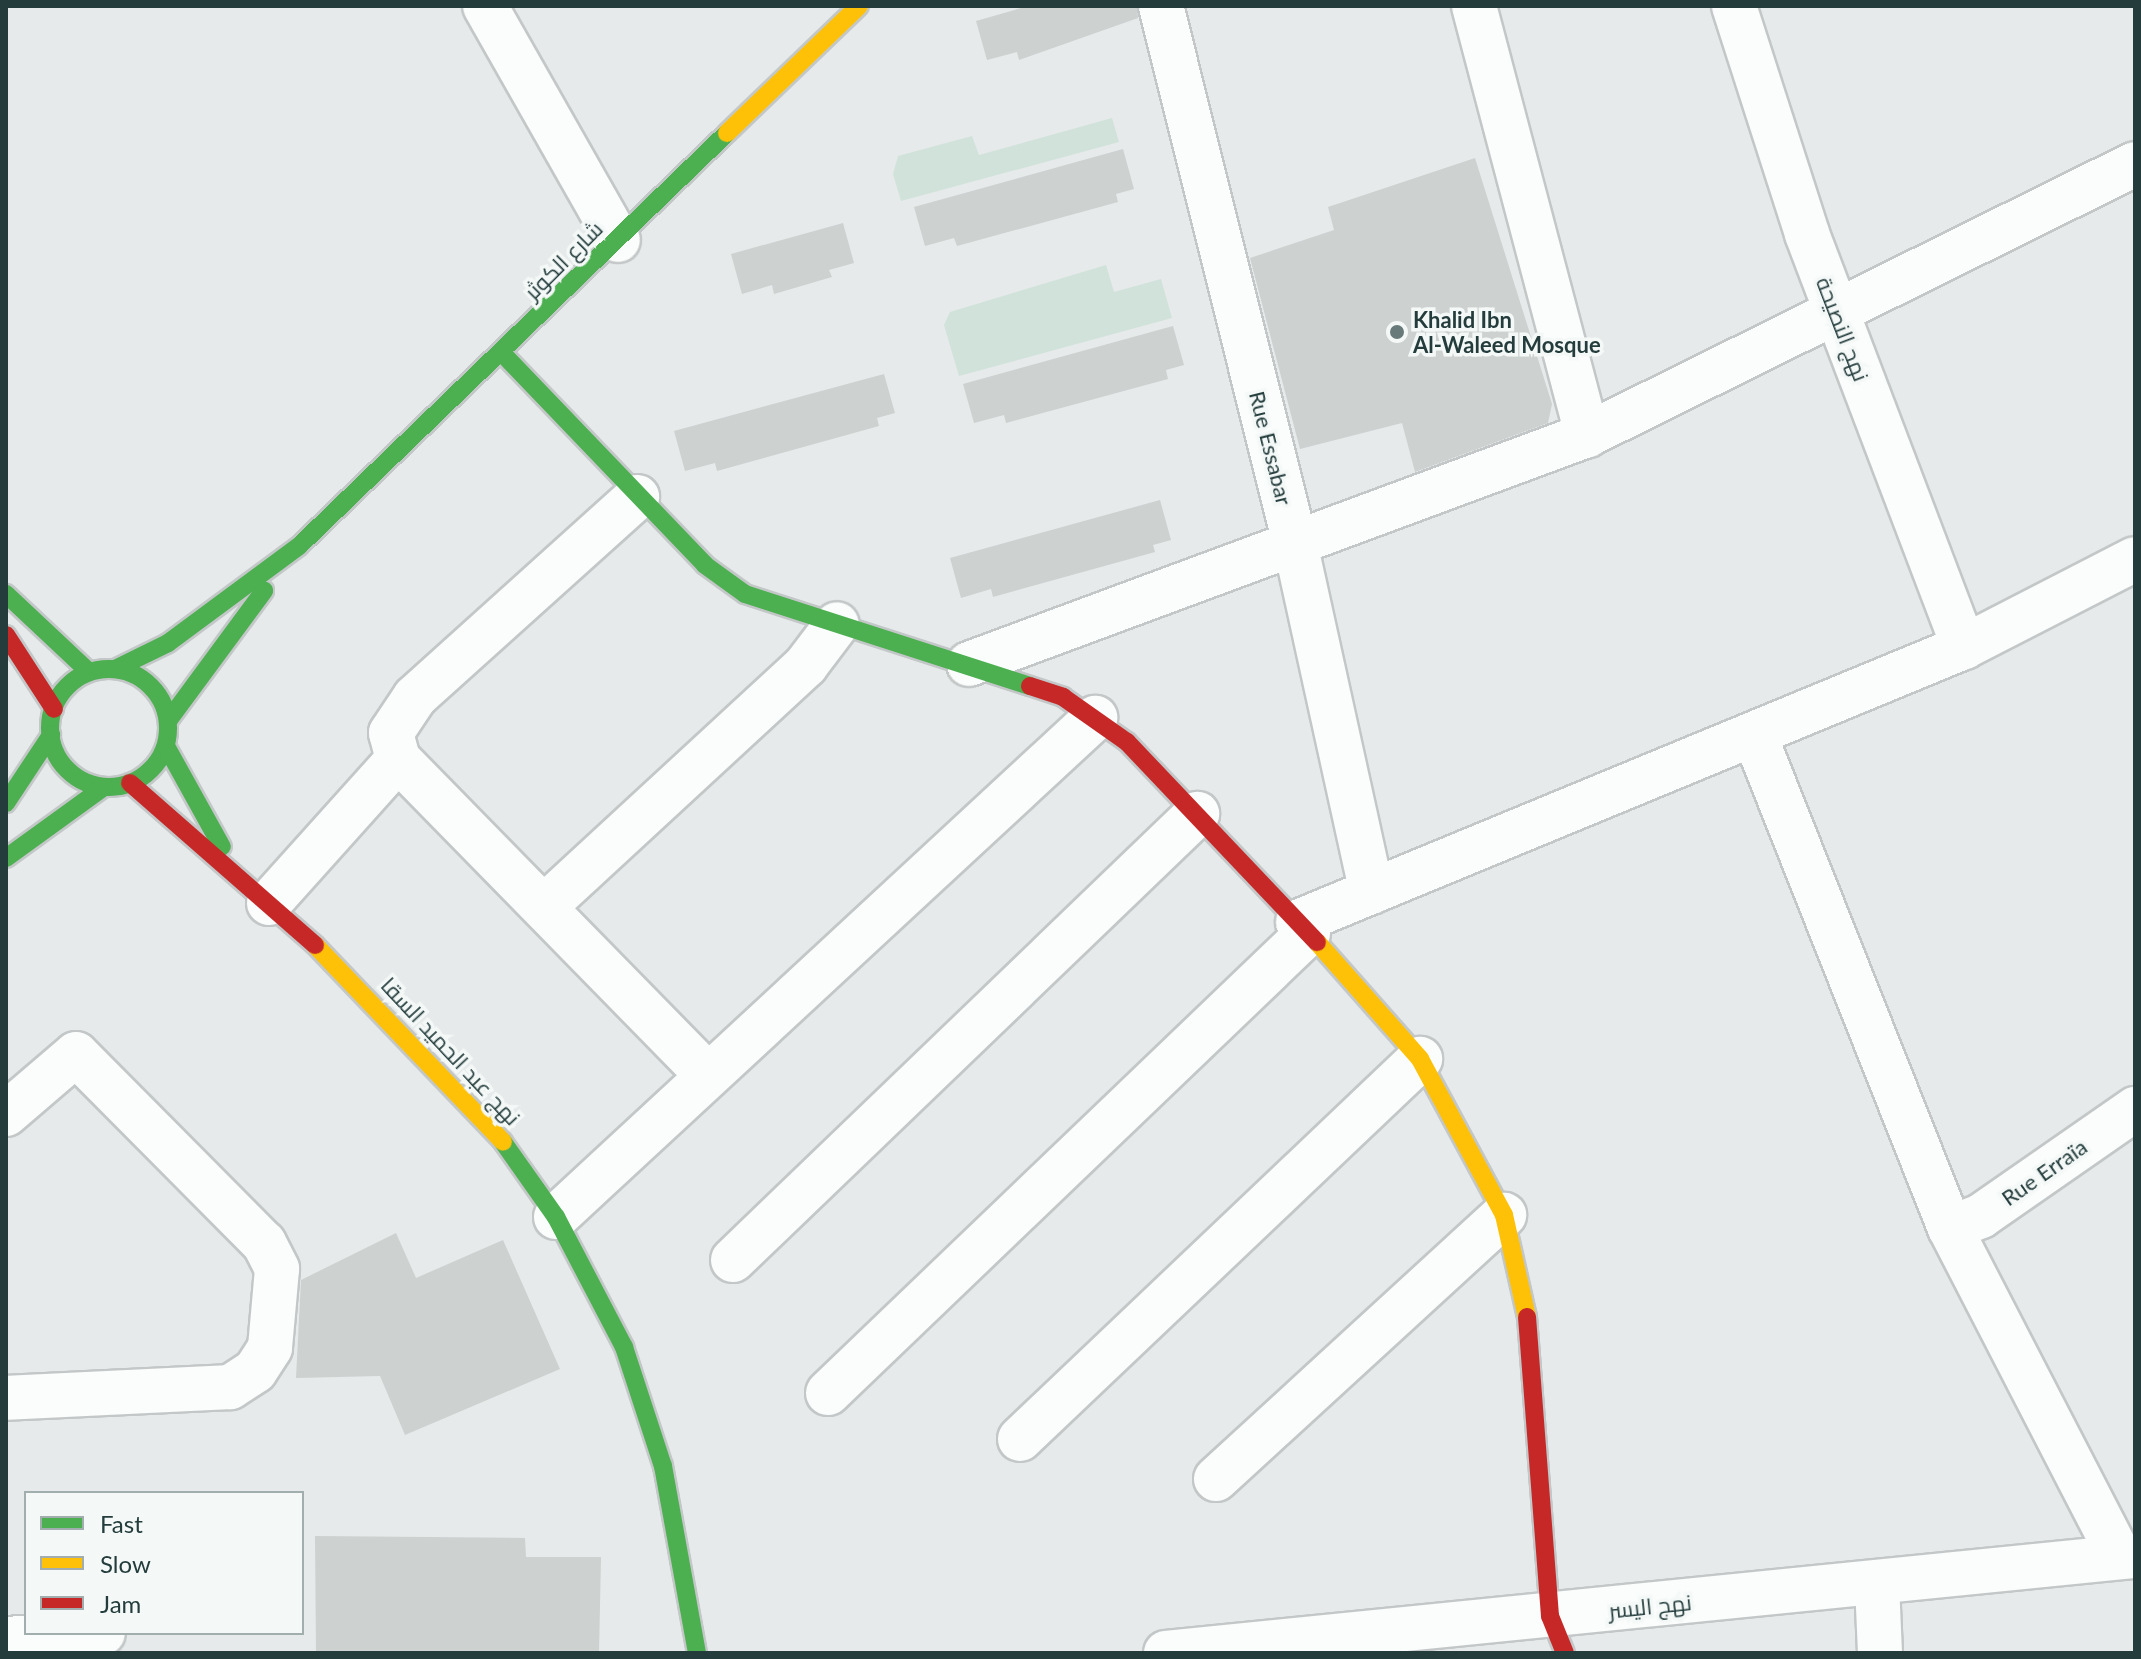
<!DOCTYPE html>
<meta charset="utf-8">
<style>
body{margin:0}
#map{position:relative;width:2141px;height:1659px;overflow:hidden;background:#e6eaea;font-family:Lato,Cairo,sans-serif}
div>[style]{position:absolute}
.green>*{inset:0;background:#d0e2da}
.building>*{inset:0;background:#cdd1d0}
.roads{filter:drop-shadow(2px 0 #c3c7c7) drop-shadow(-2px 0 #c3c7c7) drop-shadow(0 2px #c3c7c7) drop-shadow(0 -2px #c3c7c7)}
.street>*{height:44px;margin:-22px;padding:0 22px;transform-origin:22px;border-radius:22px;background:#fbfcfc}
.fast>*{height:18px;margin:-9px;padding:0 9px;transform-origin:9px;border-radius:9px;background:#4caf50}
.fast>.ring{margin:-9px;padding:0;box-sizing:content-box;background:none;border:18px solid #4caf50;border-radius:50%}
.slow>*{height:18px;margin:-9px;padding:0 9px;transform-origin:9px;border-radius:9px;background:#ffc107}
.jam>*{height:18px;margin:-9px;padding:0 9px;transform-origin:9px;border-radius:9px;background:#c62828}
.dots>*{width:22px;height:22px;translate:-50% -50%;box-sizing:border-box;border:4px solid #f4f9f8;border-radius:50%}
span{translate:-50% -50%;white-space:nowrap;text-align:center;line-height:1.15;-webkit-text-stroke:7px #f4f9f8;paint-order:stroke}
.street-label{font-size:22px;color:#243d3c}
.poi-label{font-size:22px;color:#243d3c;font-weight:700}
.left{translate:0 -50%;text-align:left}
.frame{position:absolute;inset:0;border:8px solid #243d3c;pointer-events:none}
.legend{position:absolute;left:24px;top:1491px;width:280px;height:144px;box-sizing:border-box;background:#f4f9f8;border:2px solid #a1aead;margin:0;padding:10px 14px;list-style:none;font-size:24px;color:#243d3c}
.legend li{display:flex;align-items:center;gap:16px;height:40px}
.legend b{width:40px;border:2px solid #a1aead}
</style>
<div id="map">
<div class="green">
<div style="clip-path:polygon(1112px 118px,1119px 142px,901px 201px,893px 174px,898px 156px,972px 136px,979px 155px)"></div>
<div style="clip-path:polygon(1106px 265px,1114px 292px,1161px 279px,1172px 318px,959px 376px,944px 325px,950px 312px)"></div>
</div>
<div class="building">
<div style="clip-path:polygon(1028px 6px,1137px 6px,1138px 18px,1019px 60px,1017px 52px,987px 60px,976px 21px)"></div>
<div style="clip-path:polygon(1123px 149px,1134px 189px,1116px 194px,1118px 202px,957px 246px,954px 238px,925px 246px,914px 207px)"></div>
<div style="clip-path:polygon(1475px 158px,1552px 404px,1548px 423px,1415px 472px,1402px 423px,1300px 449px,1250px 258px,1334px 230px,1328px 207px)"></div>
<div style="clip-path:polygon(843px 223px,854px 263px,829px 270px,832px 277px,774px 294px,772px 285px,742px 294px,731px 254px)"></div>
<div style="clip-path:polygon(1173px 326px,1184px 365px,1166px 370px,1168px 379px,1006px 423px,1004px 415px,974px 423px,963px 384px)"></div>
<div style="clip-path:polygon(884px 374px,895px 413px,877px 418px,879px 426px,717px 471px,715px 463px,685px 471px,674px 431px)"></div>
<div style="clip-path:polygon(1160px 500px,1171px 540px,1153px 545px,1155px 552px,993px 597px,991px 589px,961px 598px,950px 558px)"></div>
<div style="clip-path:polygon(396px 1233px,416px 1278px,503px 1240px,560px 1369px,405px 1435px,380px 1376px,296px 1378px,301px 1280px)"></div>
<div style="clip-path:polygon(315px 1536px,525px 1538px,526px 1557px,601px 1557px,599px 1653px,316px 1653px)"></div>
</div>
<div class="roads">
<div class="street">
<div style="left:485px;top:6px;width:269px;rotate:60.4deg"></div>
<div style="left:1161px;top:6px;width:553px;rotate:75.99deg"></div>
<div style="left:1295px;top:543px;width:357px;rotate:77.6deg"></div>
<div style="left:1474px;top:6px;width:444px;rotate:75.2deg"></div>
<div style="left:1734px;top:6px;width:239px;rotate:72.2deg"></div>
<div style="left:1807px;top:234px;width:442px;rotate:69.2deg"></div>
<div style="left:969px;top:664px;width:659px;rotate:-20.33deg"></div>
<div style="left:1587px;top:435px;width:611px;rotate:-26.31deg"></div>
<div style="left:1754px;top:734px;width:531px;rotate:68.36deg"></div>
<div style="left:1950px;top:1228px;width:370px;rotate:62.7deg"></div>
<div style="left:398px;top:759px;width:27px;rotate:-105deg"></div>
<div style="left:391px;top:733px;width:43px;rotate:-56.3deg"></div>
<div style="left:415px;top:697px;width:299px;rotate:-42deg"></div>
<div style="left:269px;top:903px;width:193px;rotate:-48.1deg"></div>
<div style="left:398px;top:759px;width:443px;rotate:45.6deg"></div>
<div style="left:544px;top:907px;width:357px;rotate:-42.7deg"></div>
<div style="left:806px;top:665px;width:51px;rotate:-52.9deg"></div>
<div style="left:1298px;top:922px;width:721px;rotate:-22.44deg"></div>
<div style="left:1964px;top:647px;width:192px;rotate:-27.2deg"></div>
<div style="left:6px;top:1114px;width:92px;rotate:-40.6deg"></div>
<div style="left:76px;top:1054px;width:267px;rotate:45.2deg"></div>
<div style="left:264px;top:1243px;width:29px;rotate:63deg"></div>
<div style="left:277px;top:1269px;width:79px;rotate:95.1deg"></div>
<div style="left:270px;top:1348px;width:27px;rotate:123deg"></div>
<div style="left:255px;top:1371px;width:30px;rotate:147deg"></div>
<div style="left:230px;top:1387px;width:224px;rotate:177.2deg"></div>
<div style="left:556px;top:1217px;width:735px;rotate:-42.79deg"></div>
<div style="left:1950px;top:1228px;width:33px;rotate:-21deg"></div>
<div style="left:1981px;top:1216px;width:188px;rotate:-34.8deg"></div>
<div style="left:733px;top:1260px;width:644px;rotate:-43.87deg"></div>
<div style="left:828px;top:1393px;width:665px;rotate:-43.78deg"></div>
<div style="left:1020px;top:1439px;width:552px;rotate:-43.53deg"></div>
<div style="left:1216px;top:1479px;width:391px;rotate:-42.5deg"></div>
<div style="left:1877px;top:1584px;width:69px;rotate:87.5deg"></div>
<div style="left:6px;top:1639px;width:97px;rotate:-3.5deg"></div>
<div style="left:1166px;top:1653px;width:974px;rotate:-5.72deg"></div>
</div>
<div class="fast">
<div style="left:503px;top:354px;width:292px;rotate:46.2deg"></div>
<div style="left:705px;top:565px;width:49px;rotate:35.9deg"></div>
<div style="left:745px;top:594px;width:299px;rotate:17.9deg"></div>
<div style="left:6px;top:594px;width:114px;rotate:43.2deg"></div>
<div style="left:115px;top:669px;width:59px;rotate:-26.1deg"></div>
<div style="left:168px;top:643px;width:163px;rotate:-36.5deg"></div>
<div style="left:299px;top:546px;width:595px;rotate:-43.98deg"></div>
<div class="ring" style="left:50px;top:669px;width:100px;height:100px"></div>
<div style="left:168px;top:721px;width:162px;rotate:-53.6deg"></div>
<div style="left:166px;top:746px;width:115px;rotate:61deg"></div>
<div style="left:6px;top:803px;width:82px;rotate:-56.5deg"></div>
<div style="left:6px;top:858px;width:121px;rotate:-35.9deg"></div>
<div style="left:503px;top:1142px;width:92px;rotate:54.8deg"></div>
<div style="left:556px;top:1217px;width:147px;rotate:62.4deg"></div>
<div style="left:624px;top:1347px;width:125px;rotate:71.9deg"></div>
<div style="left:663px;top:1466px;width:190px;rotate:79.7deg"></div>
</div>
<div class="slow">
<div style="left:727px;top:133px;width:183px;rotate:-43.9deg"></div>
<div style="left:1317px;top:942px;width:156px;rotate:48.6deg"></div>
<div style="left:1420px;top:1059px;width:177px;rotate:61.7deg"></div>
<div style="left:1504px;top:1215px;width:105px;rotate:77.3deg"></div>
<div style="left:315px;top:945px;width:272px;rotate:46.3deg"></div>
</div>
<div class="jam">
<div style="left:6px;top:635px;width:88px;rotate:57deg"></div>
<div style="left:1030px;top:686px;width:35px;rotate:18deg"></div>
<div style="left:1063px;top:697px;width:78px;rotate:35.1deg"></div>
<div style="left:1127px;top:742px;width:276px;rotate:46.5deg"></div>
<div style="left:130px;top:783px;width:246px;rotate:41.2deg"></div>
<div style="left:1527px;top:1317px;width:300px;rotate:85.6deg"></div>
<div style="left:1550px;top:1616px;width:40px;rotate:68deg"></div>
</div>
</div>
<div class="dots">
<div style="left:1397px;top:332px;background:#687a79"></div>
</div>
<div class="street-label">
<span style="left:563px;top:260px;rotate:-45deg">شارع الكوثر</span>
<span style="left:1843px;top:329px;rotate:69deg">نهج النصيحة</span>
<span style="left:1271px;top:448px;rotate:76deg">Rue Essabar</span>
<span style="left:451px;top:1051px;rotate:47deg">نهج عبد الحميد السقا</span>
<span style="left:2044px;top:1172px;rotate:-35deg">Rue Erraïa</span>
<span style="left:1650px;top:1606px;rotate:-6deg">نهج اليسر</span>
</div>
<div class="poi-label">
<span class="left" style="left:1413px;top:332px">Khalid Ibn<br>Al-Waleed Mosque</span>
</div>
<div class="frame"></div>
<ul class="legend">
<li><b style="height:10px;background:#4caf50"></b>Fast</li>
<li><b style="height:10px;background:#ffc107"></b>Slow</li>
<li><b style="height:10px;background:#c62828"></b>Jam</li>
</ul>
</div>
